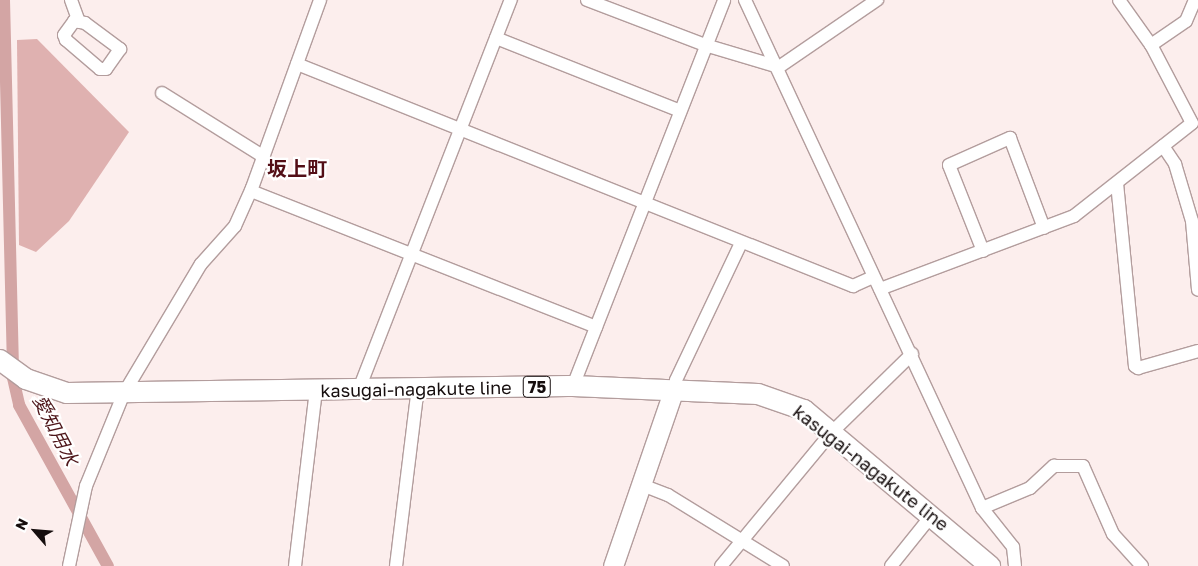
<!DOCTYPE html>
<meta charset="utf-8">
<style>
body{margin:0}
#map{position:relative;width:1198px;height:566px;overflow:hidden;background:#fceeed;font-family:"Golos Text","Noto Sans JP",sans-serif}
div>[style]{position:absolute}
.forest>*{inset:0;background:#dfb1b0}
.canal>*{height:12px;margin:-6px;padding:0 6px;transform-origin:6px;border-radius:6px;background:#d3a5a4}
.roads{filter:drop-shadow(1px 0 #b39d9d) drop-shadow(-1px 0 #b39d9d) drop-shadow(0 1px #b39d9d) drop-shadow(0 -1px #b39d9d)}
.street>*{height:12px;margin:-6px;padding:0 6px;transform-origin:6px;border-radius:6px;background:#fff}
.secondary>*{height:19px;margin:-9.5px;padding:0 9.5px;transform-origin:9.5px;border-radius:9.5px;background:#fff}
.primary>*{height:20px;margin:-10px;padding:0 10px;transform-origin:10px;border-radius:10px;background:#fff}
span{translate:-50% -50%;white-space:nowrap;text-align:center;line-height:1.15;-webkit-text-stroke:4.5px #fff;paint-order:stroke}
.shield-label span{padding:1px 4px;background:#fff;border:1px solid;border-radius:4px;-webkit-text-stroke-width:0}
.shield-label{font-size:16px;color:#160e0e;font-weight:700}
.street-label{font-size:18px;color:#160e0e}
.water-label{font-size:19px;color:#4d1519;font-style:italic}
.quarter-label{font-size:20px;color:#530e16;font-weight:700}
.north{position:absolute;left:10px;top:506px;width:50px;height:50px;-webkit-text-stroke:4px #fff;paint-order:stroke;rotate:297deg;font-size:14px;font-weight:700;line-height:20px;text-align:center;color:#160e0e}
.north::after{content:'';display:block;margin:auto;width:18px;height:22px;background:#160e0e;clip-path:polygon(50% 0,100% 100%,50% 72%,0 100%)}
</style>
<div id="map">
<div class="forest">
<div style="clip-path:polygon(37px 39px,129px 132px,69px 221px,36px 252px,19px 245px,17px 40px)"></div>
</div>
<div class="canal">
<div style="left:4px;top:0;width:378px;rotate:88.6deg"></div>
<div style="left:13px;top:378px;width:28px;rotate:77deg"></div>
<div style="left:19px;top:405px;width:184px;rotate:61.1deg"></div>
</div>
<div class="roads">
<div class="street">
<div style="left:71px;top:0;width:23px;rotate:70deg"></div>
<div style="left:587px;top:0;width:126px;rotate:20.9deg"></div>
<div style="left:705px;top:45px;width:77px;rotate:16.6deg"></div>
<div style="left:745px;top:0;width:561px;rotate:64.99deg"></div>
<div style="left:982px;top:508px;width:50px;rotate:51.5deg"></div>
<div style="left:1013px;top:547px;width:19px;rotate:84deg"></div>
<div style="left:74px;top:21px;width:11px;rotate:10deg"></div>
<div style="left:85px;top:23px;width:44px;rotate:36.6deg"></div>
<div style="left:120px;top:49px;width:24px;rotate:125deg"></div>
<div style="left:106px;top:69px;width:6px;rotate:180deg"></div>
<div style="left:100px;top:69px;width:45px;rotate:-139.5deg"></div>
<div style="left:66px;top:40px;width:5px;rotate:-112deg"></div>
<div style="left:64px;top:35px;width:17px;rotate:-54deg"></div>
<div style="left:496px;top:38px;width:198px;rotate:21.6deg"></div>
<div style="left:1151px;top:45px;width:42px;rotate:-34.4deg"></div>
<div style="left:1186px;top:21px;width:23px;rotate:-67deg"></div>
<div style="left:297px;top:64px;width:599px;rotate:21.77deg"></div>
<div style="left:853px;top:286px;width:22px;rotate:-24deg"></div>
<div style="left:779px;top:67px;width:119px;rotate:-34.4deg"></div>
<div style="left:162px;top:93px;width:120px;rotate:32.1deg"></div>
<div style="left:1163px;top:146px;width:22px;rotate:56deg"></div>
<div style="left:1175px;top:164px;width:59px;rotate:73.4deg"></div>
<div style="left:1192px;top:221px;width:69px;rotate:85deg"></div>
<div style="left:1117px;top:183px;width:184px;rotate:84.4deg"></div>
<div style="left:1135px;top:366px;width:4px;rotate:34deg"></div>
<div style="left:1138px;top:368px;width:62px;rotate:-15.8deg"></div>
<div style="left:251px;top:191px;width:371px;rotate:21.5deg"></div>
<div style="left:983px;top:251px;width:92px;rotate:-111.6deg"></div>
<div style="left:949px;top:165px;width:67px;rotate:-23.9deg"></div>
<div style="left:1010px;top:138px;width:96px;rotate:69.3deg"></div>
<div style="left:880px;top:289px;width:207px;rotate:-20.6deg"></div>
<div style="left:1074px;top:216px;width:150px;rotate:-38.2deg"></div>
<div style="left:1192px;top:123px;width:88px;rotate:-117.7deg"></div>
<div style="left:1151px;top:45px;width:55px;rotate:-125.4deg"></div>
<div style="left:573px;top:386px;width:414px;rotate:-68.6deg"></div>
<div style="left:359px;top:389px;width:418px;rotate:-68.7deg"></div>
<div style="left:674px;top:389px;width:9px;rotate:-77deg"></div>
<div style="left:676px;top:380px;width:152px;rotate:-64.6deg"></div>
<div style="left:642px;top:485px;width:28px;rotate:21deg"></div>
<div style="left:668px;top:495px;width:135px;rotate:31.7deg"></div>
<div style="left:982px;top:508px;width:52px;rotate:-22.6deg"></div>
<div style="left:1030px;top:488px;width:33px;rotate:-43deg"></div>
<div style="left:1054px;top:466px;width:29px"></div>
<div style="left:1083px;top:466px;width:74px;rotate:66.2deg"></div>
<div style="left:1113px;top:534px;width:43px;rotate:47.8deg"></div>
<div style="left:69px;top:566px;width:82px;rotate:-78deg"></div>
<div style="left:86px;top:486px;width:100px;rotate:-67.8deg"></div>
<div style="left:124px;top:393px;width:150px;rotate:-59.2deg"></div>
<div style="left:201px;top:264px;width:51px;rotate:-48.2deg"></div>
<div style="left:235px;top:226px;width:42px;rotate:-65.9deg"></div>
<div style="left:252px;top:188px;width:200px;rotate:-70.1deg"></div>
<div style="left:295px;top:566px;width:177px;rotate:-83.2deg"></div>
<div style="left:396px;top:566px;width:179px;rotate:-83deg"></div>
<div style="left:721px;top:566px;width:174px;rotate:-50.4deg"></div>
<div style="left:832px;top:432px;width:112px;rotate:-44.3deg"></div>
<div style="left:891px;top:566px;width:65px;rotate:-51.2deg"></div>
</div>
<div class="secondary">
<div style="left:613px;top:566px;width:187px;rotate:-71deg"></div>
</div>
<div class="primary">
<div style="left:0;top:360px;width:32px;rotate:36deg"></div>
<div style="left:26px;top:379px;width:43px;rotate:18.9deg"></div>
<div style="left:67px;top:393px;width:506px;rotate:-0.79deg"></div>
<div style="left:573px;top:386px;width:185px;rotate:2.5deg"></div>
<div style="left:758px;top:394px;width:49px;rotate:19.2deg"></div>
<div style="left:804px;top:410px;width:243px;rotate:40deg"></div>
</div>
</div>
<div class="shield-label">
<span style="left:537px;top:387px">75</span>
</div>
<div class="street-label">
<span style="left:416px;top:389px;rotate:-1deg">kasugai-nagakute line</span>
<span style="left:871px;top:468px;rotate:38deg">kasugai-nagakute line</span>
</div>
<div class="water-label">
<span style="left:56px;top:430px;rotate:63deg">愛知用水</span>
</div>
<div class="quarter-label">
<span style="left:297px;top:168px">坂上町</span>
</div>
<div class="north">N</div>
</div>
